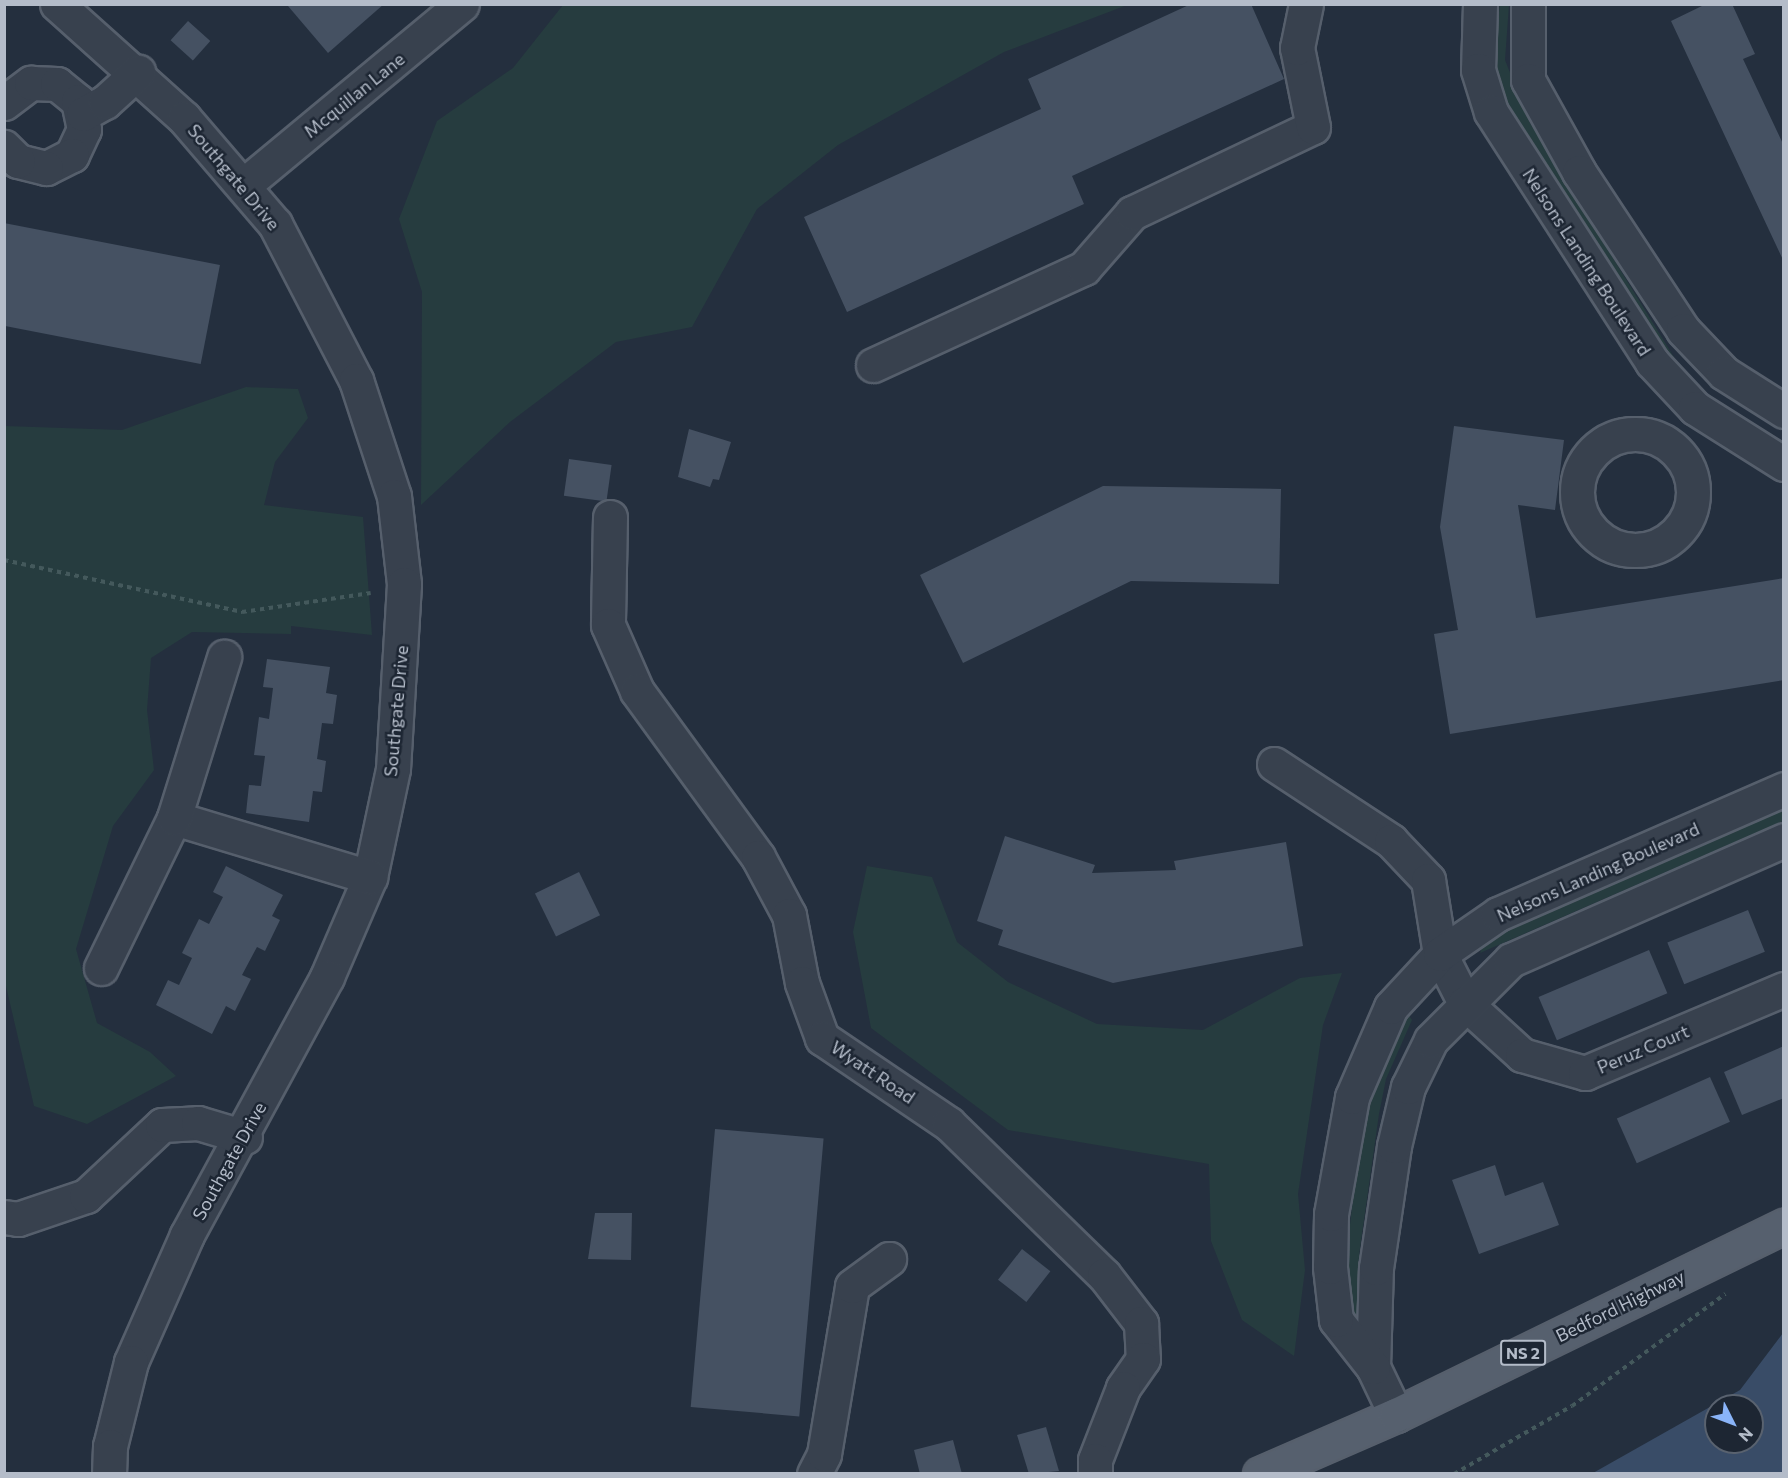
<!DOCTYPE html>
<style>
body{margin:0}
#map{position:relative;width:1788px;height:1478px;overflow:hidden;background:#242f3e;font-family:Commissioner,sans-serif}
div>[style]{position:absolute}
.green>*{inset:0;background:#263c3f}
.water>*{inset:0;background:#394c67}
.building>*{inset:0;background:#455162;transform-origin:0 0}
.path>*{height:4px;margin-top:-2px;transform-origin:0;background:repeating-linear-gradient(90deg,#44595c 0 4.5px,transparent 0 9px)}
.roads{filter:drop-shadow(2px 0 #565f6c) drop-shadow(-2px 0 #565f6c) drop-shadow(0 2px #565f6c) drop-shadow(0 -2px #565f6c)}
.minor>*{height:33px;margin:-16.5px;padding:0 16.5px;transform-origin:16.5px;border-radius:16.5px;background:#38414e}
.minor>.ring{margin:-16.5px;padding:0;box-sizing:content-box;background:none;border:33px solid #38414e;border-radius:50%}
.major>*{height:33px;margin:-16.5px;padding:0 16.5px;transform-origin:16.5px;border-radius:16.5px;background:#56606e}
span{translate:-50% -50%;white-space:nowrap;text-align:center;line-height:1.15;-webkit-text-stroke:5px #1d2633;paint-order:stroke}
.shield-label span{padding:2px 4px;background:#1d2633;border:2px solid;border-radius:4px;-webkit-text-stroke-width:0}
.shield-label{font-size:16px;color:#b4bcc9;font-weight:700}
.street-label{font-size:18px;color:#b4bcc9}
.frame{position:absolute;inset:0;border:6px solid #b4bcc9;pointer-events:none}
.north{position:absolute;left:1704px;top:1394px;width:60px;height:60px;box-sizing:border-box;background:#1d2633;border:2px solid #59626f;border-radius:50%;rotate:132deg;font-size:16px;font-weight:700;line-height:24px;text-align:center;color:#b4bcc9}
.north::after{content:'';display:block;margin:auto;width:21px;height:27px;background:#8ab4f8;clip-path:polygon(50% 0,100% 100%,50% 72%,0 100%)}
</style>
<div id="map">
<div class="green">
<div style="clip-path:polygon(563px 5px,563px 4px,1127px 5px,1004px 52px,838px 145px,757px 209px,692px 327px,616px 342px,510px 422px,421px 505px,422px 292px,399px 219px,437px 121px,513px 68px)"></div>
<div style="clip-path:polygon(1500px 5px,1509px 5px,1505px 60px,1530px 123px,1680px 367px,1672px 369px,1502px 100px,1492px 60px)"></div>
<div style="clip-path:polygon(246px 387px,298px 389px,308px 418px,275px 462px,264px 505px,363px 517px,372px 635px,291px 626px,291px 634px,192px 632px,151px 658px,147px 710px,154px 770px,113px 826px,76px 949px,97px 1023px,150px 1052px,176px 1076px,87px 1124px,34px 1106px,5px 982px,5px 426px,122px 430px)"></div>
<div style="clip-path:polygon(1783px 806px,1783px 821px,1480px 953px,1486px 938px)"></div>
<div style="clip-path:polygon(867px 866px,932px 877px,957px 942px,1008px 982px,1097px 1024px,1203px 1030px,1300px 978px,1342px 973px,1323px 1025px,1298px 1194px,1305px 1270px,1294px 1356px,1242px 1320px,1211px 1241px,1209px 1164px,1008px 1130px,871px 1028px,853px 932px)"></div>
<div style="clip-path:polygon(1407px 1013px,1412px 1020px,1386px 1079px,1379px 1114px,1359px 1255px,1358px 1330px,1344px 1278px,1362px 1118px,1372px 1073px,1399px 1015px)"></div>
</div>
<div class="water">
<div style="clip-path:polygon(evenodd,1783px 1333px,1783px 1473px,1593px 1473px,1740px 1390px,1783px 1333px,1716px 1406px,1752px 1406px,1752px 1442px,1716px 1442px,1716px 1406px)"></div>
</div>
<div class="building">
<div style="clip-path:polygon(384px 4px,328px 53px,288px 6px,290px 4px)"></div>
<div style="clip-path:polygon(1191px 4px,1251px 4px,1284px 79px,1072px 176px,1084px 204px,847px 312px,804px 217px,1041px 109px,1028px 79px)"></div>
<div style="clip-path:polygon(1706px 4px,1732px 4px,1755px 54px,1743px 59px,1784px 146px,1784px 262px,1671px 21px)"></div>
<div style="left:188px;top:21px;width:30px;height:26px;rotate:42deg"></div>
<div style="left:4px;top:223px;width:220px;height:101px;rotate:11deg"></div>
<div style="clip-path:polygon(1454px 426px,1564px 440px,1555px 510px,1518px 505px,1536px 618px,1784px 578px,1784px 680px,1450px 734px,1434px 634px,1458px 630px,1440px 527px)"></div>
<div style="clip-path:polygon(689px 429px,731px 442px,719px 480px,713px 479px,710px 487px,678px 477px)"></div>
<div style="left:569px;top:459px;width:43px;height:37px;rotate:8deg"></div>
<div style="clip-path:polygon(1103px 486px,1281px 489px,1279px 584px,1131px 581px,963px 663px,920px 575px)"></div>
<div style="clip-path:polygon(267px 659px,330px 667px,326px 693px,337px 695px,333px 724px,322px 723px,317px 759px,326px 761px,322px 792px,313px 791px,309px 822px,246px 813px,249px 785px,261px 786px,265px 756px,254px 755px,259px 717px,269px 719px,273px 688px,263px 687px)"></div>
<div style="clip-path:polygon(1005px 836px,1095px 865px,1092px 873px,1176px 870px,1174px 861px,1286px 842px,1303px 946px,1113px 983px,998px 945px,1003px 930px,977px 921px)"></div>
<div style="clip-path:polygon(226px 866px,283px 895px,272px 916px,280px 920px,265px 951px,257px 947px,242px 975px,251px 979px,235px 1011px,226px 1006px,212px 1034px,156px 1005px,168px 980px,179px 985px,192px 958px,182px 953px,199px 919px,209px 924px,223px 897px,213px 892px)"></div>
<div style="left:579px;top:872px;width:48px;height:49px;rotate:64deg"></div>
<div style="left:1748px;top:910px;width:45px;height:87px;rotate:68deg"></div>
<div style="left:1649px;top:950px;width:47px;height:120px;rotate:67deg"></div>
<div style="clip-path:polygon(1784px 1046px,1784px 1098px,1742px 1115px,1724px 1072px)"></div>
<div style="left:1710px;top:1077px;width:49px;height:102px;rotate:66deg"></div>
<div style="left:715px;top:1129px;width:109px;height:279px;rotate:5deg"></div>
<div style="clip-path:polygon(1495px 1165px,1505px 1196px,1543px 1182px,1559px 1225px,1479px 1254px,1452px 1180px)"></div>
<div style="clip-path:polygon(595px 1213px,632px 1213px,631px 1260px,588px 1259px)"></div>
<div style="left:1022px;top:1249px;width:36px;height:39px;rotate:38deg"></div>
<div style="clip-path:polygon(1046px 1427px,1059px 1471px,1029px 1474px,1017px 1435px)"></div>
<div style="clip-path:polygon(953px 1440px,962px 1474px,920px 1474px,914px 1450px)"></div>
</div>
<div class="path">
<div style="left:4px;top:560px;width:244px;rotate:12.3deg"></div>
<div style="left:242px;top:612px;width:130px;rotate:-8.4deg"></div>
<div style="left:1454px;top:1474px;width:136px;rotate:-30deg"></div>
<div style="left:1572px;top:1406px;width:190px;rotate:-36.2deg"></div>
</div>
<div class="roads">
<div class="minor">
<div style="left:57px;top:4px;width:171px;rotate:41.9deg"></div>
<div style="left:184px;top:118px;width:140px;rotate:49.4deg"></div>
<div style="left:275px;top:224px;width:176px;rotate:62.6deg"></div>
<div style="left:356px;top:380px;width:122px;rotate:71.9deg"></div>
<div style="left:394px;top:496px;width:89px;rotate:83.5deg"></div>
<div style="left:404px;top:584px;width:185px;rotate:93.4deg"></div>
<div style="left:393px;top:769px;width:110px;rotate:102deg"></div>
<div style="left:370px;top:877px;width:109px;rotate:113.3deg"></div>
<div style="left:327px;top:977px;width:294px;rotate:118.5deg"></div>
<div style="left:187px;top:1235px;width:139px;rotate:113.8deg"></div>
<div style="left:131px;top:1362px;width:87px;rotate:104deg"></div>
<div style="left:110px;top:1446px;width:28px;rotate:92deg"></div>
<div style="left:1480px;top:4px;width:66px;rotate:91.7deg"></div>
<div style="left:1478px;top:70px;width:44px;rotate:72.8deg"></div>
<div style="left:1491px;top:112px;width:297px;rotate:57.2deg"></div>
<div style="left:1652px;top:362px;width:63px;rotate:46.9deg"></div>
<div style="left:1695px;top:408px;width:105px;rotate:32.2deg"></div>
<div style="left:1528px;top:4px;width:76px;rotate:90deg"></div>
<div style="left:1528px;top:80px;width:105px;rotate:61deg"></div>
<div style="left:1579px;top:172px;width:189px;rotate:56.6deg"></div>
<div style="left:1683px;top:330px;width:59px;rotate:46.4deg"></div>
<div style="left:1724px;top:373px;width:71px;rotate:32.3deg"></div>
<div style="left:4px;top:103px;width:34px;rotate:-37deg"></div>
<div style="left:31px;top:83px;width:26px;rotate:2deg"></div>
<div style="left:57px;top:84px;width:27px;rotate:39deg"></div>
<div style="left:78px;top:101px;width:29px;rotate:78deg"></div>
<div style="left:84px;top:129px;width:29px;rotate:115deg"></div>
<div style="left:72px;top:155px;width:29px;rotate:153deg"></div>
<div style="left:46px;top:168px;width:29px;rotate:-166deg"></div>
<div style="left:18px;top:161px;width:20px;rotate:-135deg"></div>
<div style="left:83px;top:114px;width:25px;rotate:-29deg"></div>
<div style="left:105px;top:102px;width:45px;rotate:-42.3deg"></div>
<div style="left:244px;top:185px;width:283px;rotate:-39.7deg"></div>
<div style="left:873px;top:365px;width:232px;rotate:-24.7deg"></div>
<div style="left:1084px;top:268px;width:73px;rotate:-48.9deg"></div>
<div style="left:1132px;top:213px;width:200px;rotate:-25.4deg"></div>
<div style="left:1313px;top:127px;width:81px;rotate:-101.4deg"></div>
<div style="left:1297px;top:48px;width:45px;rotate:-78.4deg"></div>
<div class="ring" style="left:1577px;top:434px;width:83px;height:83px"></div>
<div style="left:610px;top:517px;width:108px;rotate:91.1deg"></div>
<div style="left:608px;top:625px;width:72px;rotate:66.3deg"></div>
<div style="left:637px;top:691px;width:205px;rotate:53.9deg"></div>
<div style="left:758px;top:857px;width:66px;rotate:61.9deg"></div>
<div style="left:789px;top:915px;width:69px;rotate:79.2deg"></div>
<div style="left:802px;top:983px;width:59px;rotate:70deg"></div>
<div style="left:822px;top:1038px;width:153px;rotate:34.1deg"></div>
<div style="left:949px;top:1124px;width:216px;rotate:44.3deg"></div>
<div style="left:1104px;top:1275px;width:61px;rotate:52.4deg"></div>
<div style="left:1141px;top:1323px;width:36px;rotate:87deg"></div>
<div style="left:1143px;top:1359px;width:35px;rotate:125deg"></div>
<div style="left:1123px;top:1388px;width:77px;rotate:111.3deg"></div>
<div style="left:1095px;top:1460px;width:14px;rotate:90deg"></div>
<div style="left:1274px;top:764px;width:140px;rotate:33.3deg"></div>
<div style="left:1391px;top:841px;width:54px;rotate:46.5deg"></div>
<div style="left:1428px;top:880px;width:75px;rotate:80.8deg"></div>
<div style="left:1440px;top:954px;width:55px;rotate:63deg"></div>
<div style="left:1465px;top:1003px;width:77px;rotate:42.4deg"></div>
<div style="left:1522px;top:1055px;width:66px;rotate:15.9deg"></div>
<div style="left:1585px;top:1073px;width:216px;rotate:-22.9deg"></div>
<div style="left:174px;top:818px;width:205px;rotate:16.8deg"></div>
<div style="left:101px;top:968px;width:167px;rotate:-64deg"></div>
<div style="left:174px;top:818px;width:169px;rotate:-72.7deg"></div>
<div style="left:4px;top:1217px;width:14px;rotate:8deg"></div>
<div style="left:18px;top:1219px;width:72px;rotate:-18.7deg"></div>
<div style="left:86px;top:1196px;width:104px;rotate:-43.1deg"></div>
<div style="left:162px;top:1125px;width:36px;rotate:-3deg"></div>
<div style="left:198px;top:1123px;width:49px;rotate:16.6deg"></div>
<div style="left:1373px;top:1367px;width:99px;rotate:-88.3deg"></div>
<div style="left:1376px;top:1268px;width:123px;rotate:-81.6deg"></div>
<div style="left:1394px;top:1146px;width:61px;rotate:-76.7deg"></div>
<div style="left:1408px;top:1087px;width:52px;rotate:-63.9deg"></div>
<div style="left:1431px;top:1040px;width:113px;rotate:-45deg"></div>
<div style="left:1511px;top:960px;width:298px;rotate:-23.7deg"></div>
<div style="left:1396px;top:1415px;width:53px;rotate:-115.6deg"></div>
<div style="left:1373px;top:1367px;width:60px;rotate:-128.2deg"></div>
<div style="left:1336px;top:1320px;width:53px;rotate:-96.5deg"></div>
<div style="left:1330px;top:1267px;width:53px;rotate:-88.9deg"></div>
<div style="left:1331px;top:1214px;width:119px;rotate:-79.8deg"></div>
<div style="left:1352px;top:1097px;width:98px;rotate:-66.6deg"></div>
<div style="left:1391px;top:1007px;width:72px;rotate:-47.2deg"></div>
<div style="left:1440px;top:954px;width:70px;rotate:-34.6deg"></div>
<div style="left:1498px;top:914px;width:312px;rotate:-23.6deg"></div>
<div style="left:814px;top:1474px;width:22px;rotate:-63deg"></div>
<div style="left:824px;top:1454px;width:170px;rotate:-80.5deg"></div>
<div style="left:852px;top:1286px;width:46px;rotate:-36.1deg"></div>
</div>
<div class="major">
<div style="left:1260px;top:1474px;width:148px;rotate:-23.5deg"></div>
<div style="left:1396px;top:1415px;width:432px;rotate:-26deg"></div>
</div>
</div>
<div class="shield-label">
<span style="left:1523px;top:1353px">NS 2</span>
</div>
<div class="street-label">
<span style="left:354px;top:95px;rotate:-39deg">Mcquillan Lane</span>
<span style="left:234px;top:177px;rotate:50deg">Southgate Drive</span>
<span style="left:1587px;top:262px;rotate:57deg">Nelsons Landing Boulevard</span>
<span style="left:396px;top:711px;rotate:-85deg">Southgate Drive</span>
<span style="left:1598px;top:872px;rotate:-24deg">Nelsons Landing Boulevard</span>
<span style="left:1643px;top:1049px;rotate:-23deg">Peruz Court</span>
<span style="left:873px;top:1072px;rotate:34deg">Wyatt Road</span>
<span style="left:229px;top:1161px;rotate:-61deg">Southgate Drive</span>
<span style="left:1620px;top:1306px;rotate:-26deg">Bedford Highway</span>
</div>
<div class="frame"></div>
<div class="north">N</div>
</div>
